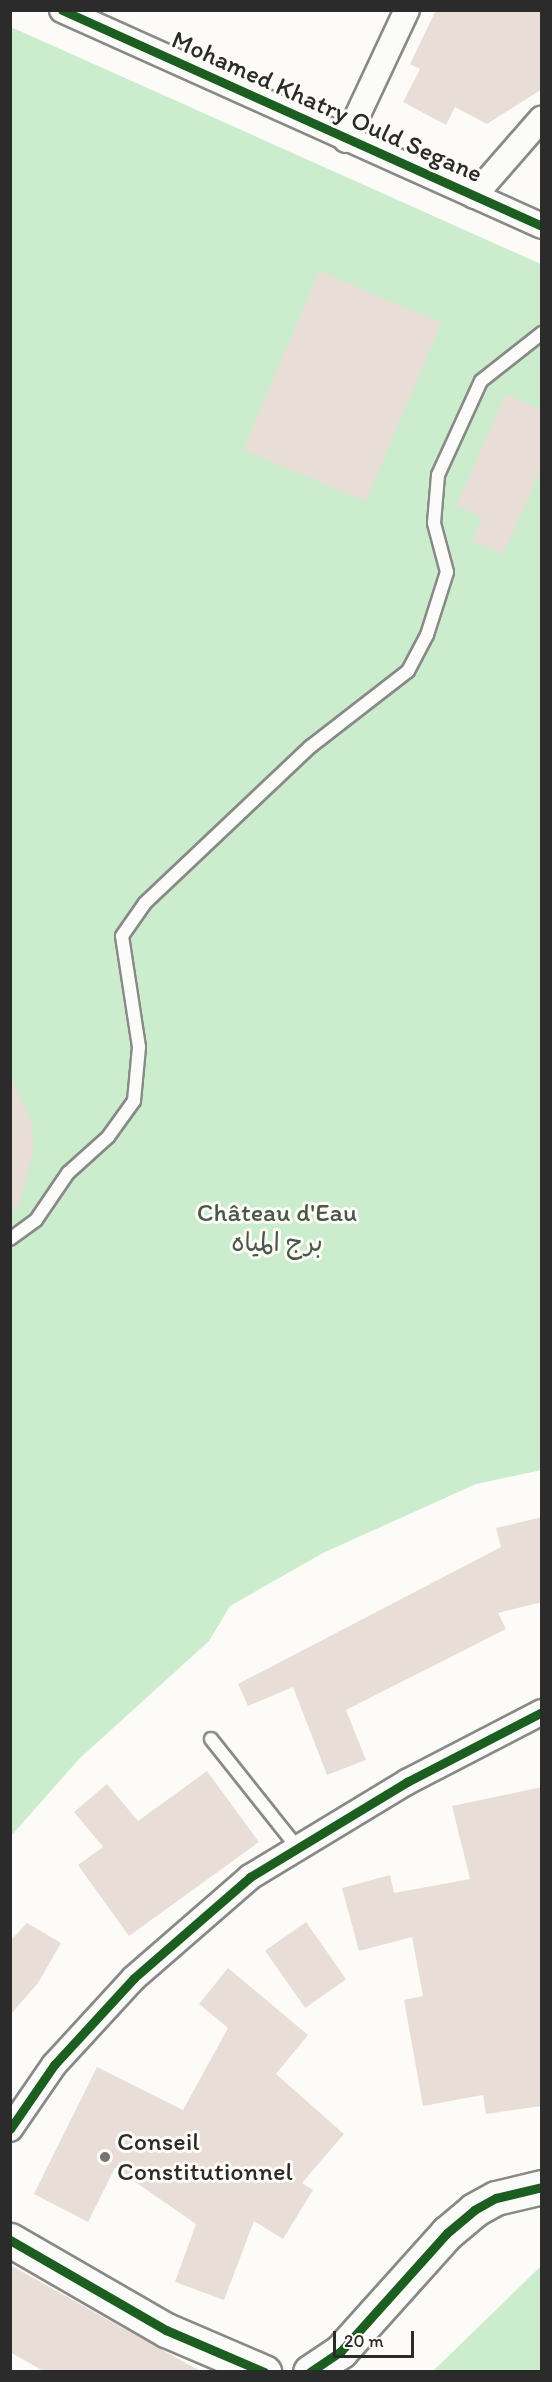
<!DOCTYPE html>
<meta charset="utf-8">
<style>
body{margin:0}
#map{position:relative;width:552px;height:2382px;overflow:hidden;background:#fcfbf8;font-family:Itim,"Playpen Sans Arabic",sans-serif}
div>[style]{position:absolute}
.green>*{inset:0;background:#cbedcd}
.building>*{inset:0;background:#e8ded7;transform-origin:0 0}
.roads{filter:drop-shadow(2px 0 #898987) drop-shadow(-2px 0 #898987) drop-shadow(0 2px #898987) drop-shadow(0 -2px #898987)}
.lane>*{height:12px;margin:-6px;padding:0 6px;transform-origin:6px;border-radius:6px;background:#fbfbf9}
.street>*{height:24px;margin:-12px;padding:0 12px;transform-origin:12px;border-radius:12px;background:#fbfbf9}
.secondary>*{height:33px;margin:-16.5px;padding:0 16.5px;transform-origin:16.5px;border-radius:16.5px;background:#fbfbf9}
.cycleway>*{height:9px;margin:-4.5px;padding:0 4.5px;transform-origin:4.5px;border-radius:4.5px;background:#1b5e20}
.dots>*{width:16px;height:16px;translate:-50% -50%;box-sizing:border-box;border:3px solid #fdfcf7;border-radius:50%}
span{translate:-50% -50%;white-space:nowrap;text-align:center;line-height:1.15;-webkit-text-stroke:6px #fdfcf7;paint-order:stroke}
.street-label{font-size:26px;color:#2b2b2b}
.park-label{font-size:26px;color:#49584a}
.poi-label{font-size:26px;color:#2b2b2b}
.left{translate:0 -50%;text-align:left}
.frame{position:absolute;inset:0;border:12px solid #2b2b2b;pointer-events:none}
.scale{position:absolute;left:333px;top:2331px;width:81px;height:27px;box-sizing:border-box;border:3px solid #2b2b2b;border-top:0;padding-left:8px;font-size:18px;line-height:21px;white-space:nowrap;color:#2b2b2b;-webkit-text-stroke:4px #fdfcf7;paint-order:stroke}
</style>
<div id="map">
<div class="green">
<div style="clip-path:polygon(11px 27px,541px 264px,542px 1470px,476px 1484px,323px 1553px,230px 1606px,209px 1641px,79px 1759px,11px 1836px)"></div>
<div style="clip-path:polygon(541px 2266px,541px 2371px,433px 2371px)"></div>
</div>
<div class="building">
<div style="clip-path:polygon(436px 10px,542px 10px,542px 89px,487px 124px,455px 107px,446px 125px,403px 102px,420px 69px,410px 64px)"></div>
<div style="left:319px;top:271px;width:133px;height:194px;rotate:23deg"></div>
<div style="clip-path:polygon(506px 394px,542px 410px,542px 468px,503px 554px,472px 541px,482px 517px,456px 506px)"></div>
<div style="clip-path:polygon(10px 1075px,31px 1121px,34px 1148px,18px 1209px,10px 1208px)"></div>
<div style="clip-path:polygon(542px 1517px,542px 1602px,498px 1613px,506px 1629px,346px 1710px,366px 1760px,327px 1775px,293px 1687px,248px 1706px,238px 1684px,501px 1547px,496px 1528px)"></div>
<div style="clip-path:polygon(207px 1771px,259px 1842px,129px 1936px,78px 1865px,103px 1847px,74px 1812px,107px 1784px,138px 1821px)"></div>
<div style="clip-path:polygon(542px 1787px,542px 2106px,486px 2114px,483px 2095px,423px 2106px,404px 2000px,423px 1996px,412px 1937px,359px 1951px,342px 1888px,390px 1875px,394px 1893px,470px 1879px,452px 1806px)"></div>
<div style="left:306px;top:1922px;width:70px;height:50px;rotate:55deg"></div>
<div style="clip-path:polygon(27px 1923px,61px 1943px,38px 1983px,10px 2015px,10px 1941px)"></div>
<div style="clip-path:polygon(228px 1968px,308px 2035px,276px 2074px,344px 2134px,302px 2183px,313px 2190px,283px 2239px,254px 2221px,224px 2300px,175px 2282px,196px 2224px,115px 2168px,88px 2222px,34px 2194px,97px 2067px,183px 2110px,228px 2028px,199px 2004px)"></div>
<div style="clip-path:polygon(10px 2265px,202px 2372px,45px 2372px,10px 2352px)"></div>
</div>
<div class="roads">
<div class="lane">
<div style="left:10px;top:1239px;width:32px;rotate:-36deg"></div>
<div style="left:36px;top:1220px;width:57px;rotate:-55.8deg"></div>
<div style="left:68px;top:1173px;width:54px;rotate:-42deg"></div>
<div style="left:108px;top:1137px;width:44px;rotate:-54.2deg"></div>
<div style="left:134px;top:1101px;width:54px;rotate:-84.7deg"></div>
<div style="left:139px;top:1047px;width:112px;rotate:-98.7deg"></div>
<div style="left:122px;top:936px;width:40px;rotate:-55.1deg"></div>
<div style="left:145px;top:903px;width:227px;rotate:-43.4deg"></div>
<div style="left:310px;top:747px;width:124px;rotate:-37.8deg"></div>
<div style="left:408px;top:671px;width:41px;rotate:-62.2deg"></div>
<div style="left:427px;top:635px;width:66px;rotate:-72.4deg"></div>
<div style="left:447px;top:572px;width:51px;rotate:-104.9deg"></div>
<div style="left:434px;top:523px;width:48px;rotate:-85.2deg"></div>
<div style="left:438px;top:475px;width:103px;rotate:-65.4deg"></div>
<div style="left:481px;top:381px;width:78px;rotate:-38.2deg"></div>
<div style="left:211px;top:1739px;width:137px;rotate:51.5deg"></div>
</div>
<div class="street">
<div style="left:62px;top:10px;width:526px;rotate:24.23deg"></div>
<div style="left:346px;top:140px;width:144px;rotate:-64.9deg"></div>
<div style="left:474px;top:196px;width:103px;rotate:-48.9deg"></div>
<div style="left:10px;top:2129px;width:78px;rotate:-55.5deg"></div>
<div style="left:54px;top:2065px;width:118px;rotate:-47.4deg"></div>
<div style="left:134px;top:1978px;width:154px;rotate:-41deg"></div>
<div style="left:250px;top:1877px;width:184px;rotate:-31.2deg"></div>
<div style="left:407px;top:1782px;width:152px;rotate:-27.4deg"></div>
</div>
<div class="secondary">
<div style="left:10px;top:2240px;width:180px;rotate:30deg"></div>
<div style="left:166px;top:2330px;width:107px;rotate:23.2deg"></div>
<div style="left:310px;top:2372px;width:37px;rotate:-34deg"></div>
<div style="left:341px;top:2351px;width:159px;rotate:-48.1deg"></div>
<div style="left:447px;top:2233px;width:35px;rotate:-40deg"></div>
<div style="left:474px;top:2210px;width:25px;rotate:-29deg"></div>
<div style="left:496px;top:2198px;width:47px;rotate:-13.4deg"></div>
</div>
</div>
<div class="cycleway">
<div style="left:62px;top:10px;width:526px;rotate:24.23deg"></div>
<div style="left:10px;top:2129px;width:78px;rotate:-55.5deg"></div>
<div style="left:54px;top:2065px;width:118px;rotate:-47.4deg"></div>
<div style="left:134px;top:1978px;width:154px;rotate:-41deg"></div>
<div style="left:250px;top:1877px;width:184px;rotate:-31.2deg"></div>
<div style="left:407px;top:1782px;width:152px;rotate:-27.4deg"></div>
<div style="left:10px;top:2240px;width:180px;rotate:30deg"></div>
<div style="left:166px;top:2330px;width:107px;rotate:23.2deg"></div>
<div style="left:310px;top:2372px;width:37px;rotate:-34deg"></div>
<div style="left:341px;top:2351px;width:159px;rotate:-48.1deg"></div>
<div style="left:447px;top:2233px;width:35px;rotate:-40deg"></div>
<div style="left:474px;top:2210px;width:25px;rotate:-29deg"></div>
<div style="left:496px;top:2198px;width:47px;rotate:-13.4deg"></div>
</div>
<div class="dots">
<div style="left:105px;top:2157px;background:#747473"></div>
</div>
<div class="street-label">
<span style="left:327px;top:107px;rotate:24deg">Mohamed Khatry Ould Segane</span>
</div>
<div class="park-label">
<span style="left:277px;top:1228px">Château d'Eau<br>برج المياه</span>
</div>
<div class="poi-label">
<span class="left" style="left:117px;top:2157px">Conseil<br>Constitutionnel</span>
</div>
<div class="frame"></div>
<div class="scale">20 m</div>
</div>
